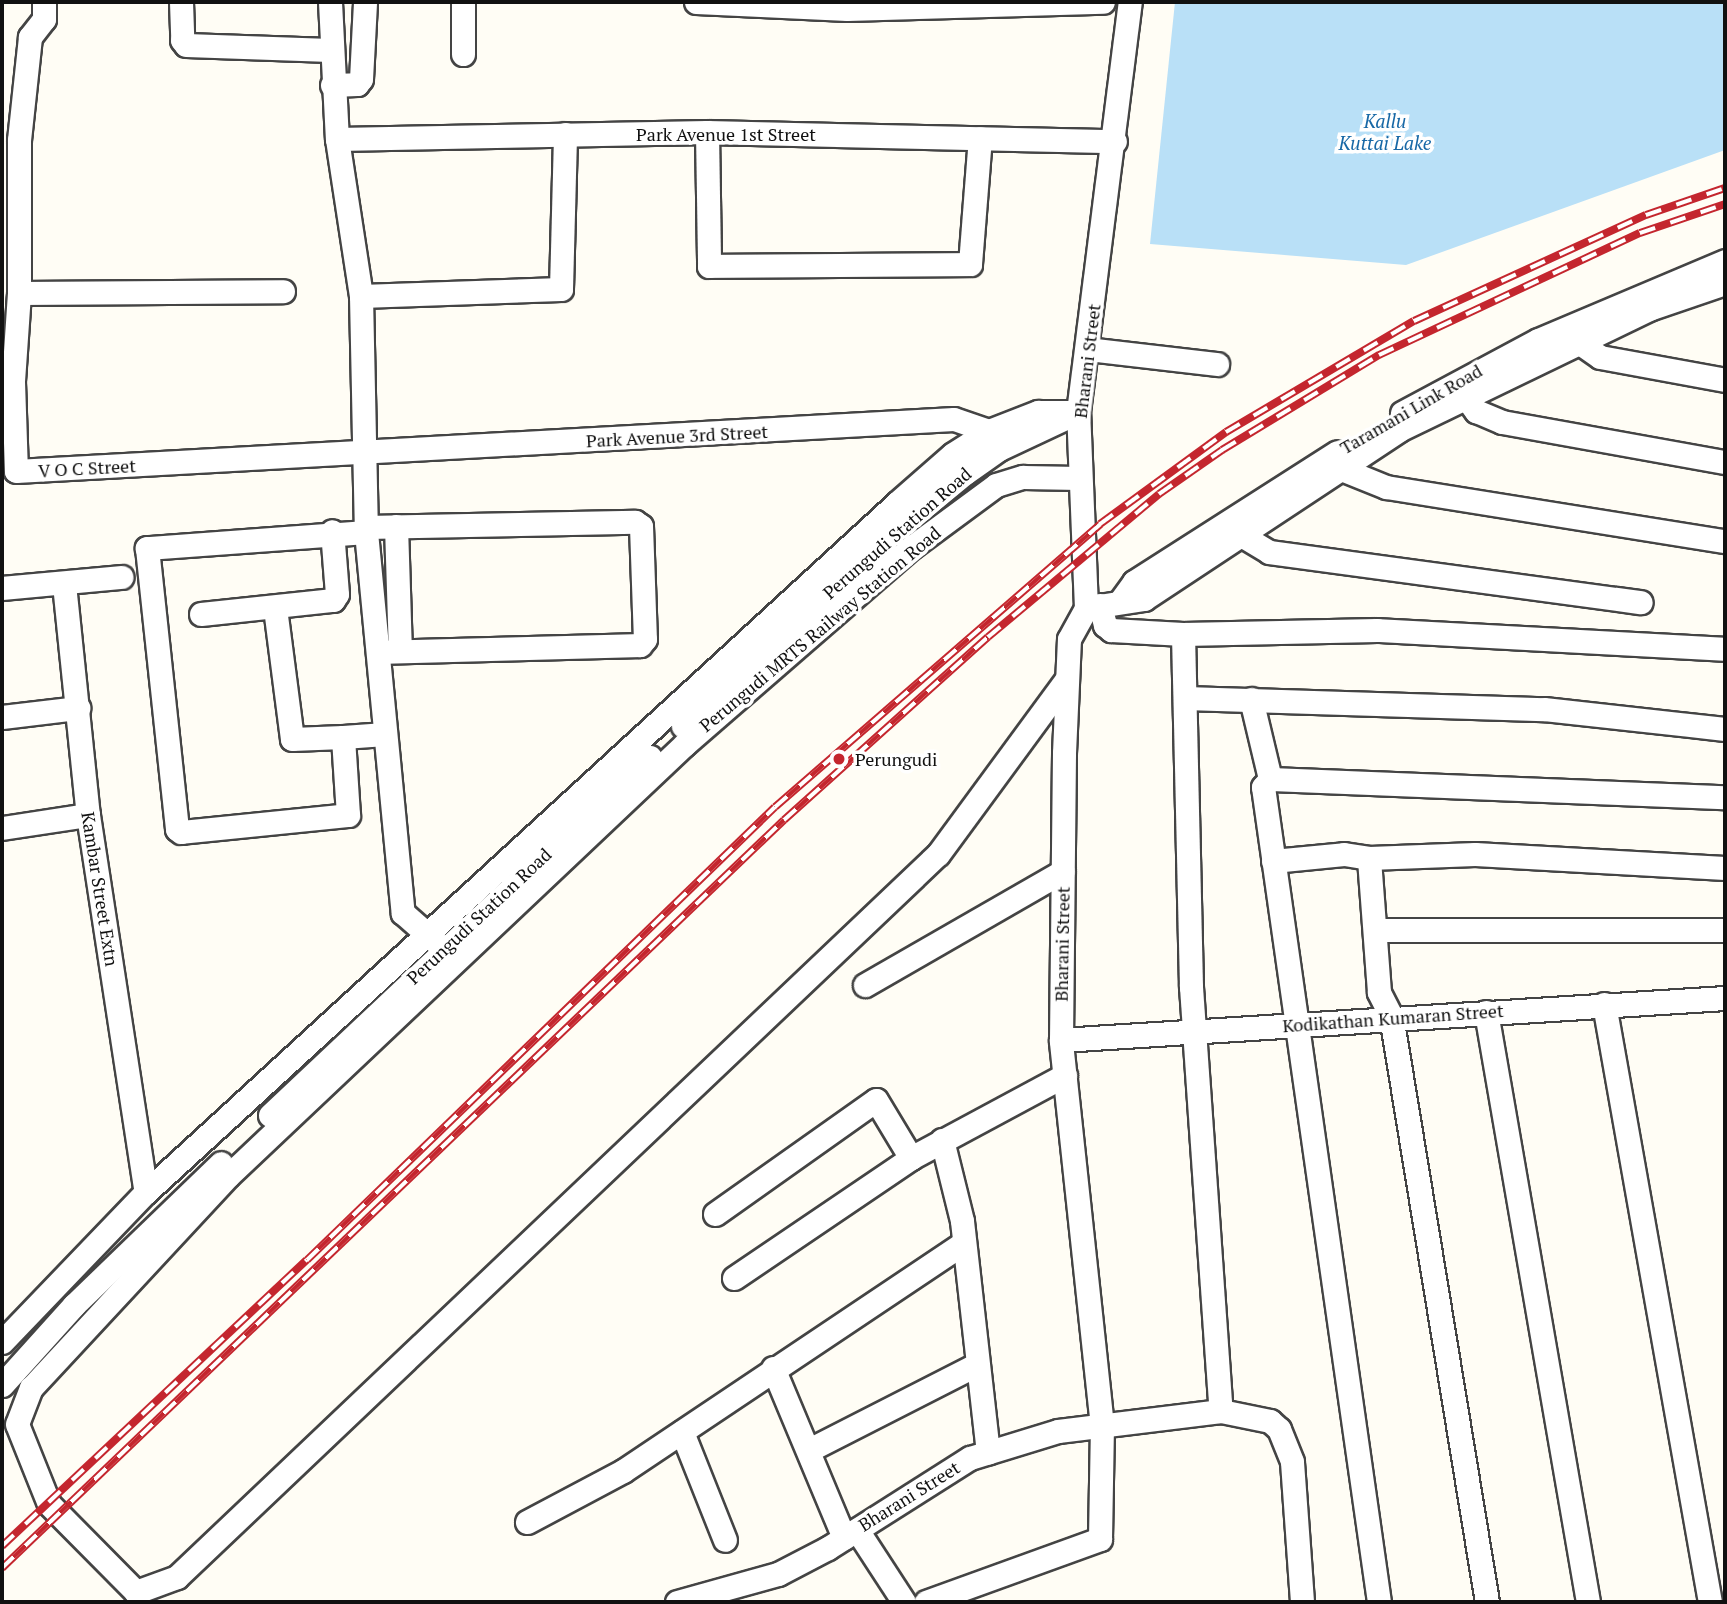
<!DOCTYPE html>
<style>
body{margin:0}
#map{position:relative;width:1727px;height:1604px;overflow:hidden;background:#fffdf5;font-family:"PT Serif",serif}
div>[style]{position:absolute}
.water>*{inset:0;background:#b9e0f7}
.roads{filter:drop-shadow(2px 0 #444) drop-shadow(-2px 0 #444) drop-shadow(0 2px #444) drop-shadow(0 -2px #444)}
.minor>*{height:23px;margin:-11.5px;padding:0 11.5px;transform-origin:11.5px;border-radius:11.5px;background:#fff}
.rail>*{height:8px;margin-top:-4px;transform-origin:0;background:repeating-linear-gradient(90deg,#fff 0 16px,#c4262e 0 32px);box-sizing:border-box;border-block:2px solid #c4262e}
.dots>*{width:19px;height:19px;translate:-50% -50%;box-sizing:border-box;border:4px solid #fff;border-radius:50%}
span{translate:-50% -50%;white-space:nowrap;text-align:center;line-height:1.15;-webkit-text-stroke:7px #fff;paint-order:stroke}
.street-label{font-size:18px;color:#111}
.poi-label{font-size:18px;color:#111}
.left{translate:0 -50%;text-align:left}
.water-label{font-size:19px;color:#1768a6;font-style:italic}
.frame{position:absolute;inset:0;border:4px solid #111;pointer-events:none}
</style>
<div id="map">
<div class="water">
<div style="clip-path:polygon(1175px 2px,1725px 2px,1725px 150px,1406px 265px,1150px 244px)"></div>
</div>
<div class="roads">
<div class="minor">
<div style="left:44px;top:2px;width:17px;rotate:90deg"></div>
<div style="left:44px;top:19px;width:23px;rotate:128deg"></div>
<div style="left:30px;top:37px;width:104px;rotate:96.1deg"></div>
<div style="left:19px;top:140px;width:153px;rotate:90deg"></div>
<div style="left:19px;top:293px;width:89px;rotate:93.9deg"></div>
<div style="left:13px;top:382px;width:89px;rotate:88.1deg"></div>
<div style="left:16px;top:471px;width:939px;rotate:-3.17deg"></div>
<div style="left:954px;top:419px;width:37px;rotate:19deg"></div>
<div style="left:181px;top:2px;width:38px;rotate:88deg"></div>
<div style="left:182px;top:40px;width:6px;rotate:51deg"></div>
<div style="left:186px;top:45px;width:144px;rotate:2deg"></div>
<div style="left:330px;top:2px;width:137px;rotate:87.1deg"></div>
<div style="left:337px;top:139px;width:159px;rotate:81.3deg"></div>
<div style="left:361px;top:296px;width:236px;rotate:88.8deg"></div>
<div style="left:366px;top:532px;width:383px;rotate:84.5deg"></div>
<div style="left:403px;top:913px;width:44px;rotate:41.3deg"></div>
<div style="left:696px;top:2px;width:151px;rotate:2.7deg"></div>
<div style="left:847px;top:9px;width:256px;rotate:-1.6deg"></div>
<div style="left:463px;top:54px;width:52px;rotate:-90deg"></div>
<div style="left:332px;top:85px;width:25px;rotate:-2deg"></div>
<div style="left:357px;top:84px;width:6px;rotate:-51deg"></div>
<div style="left:361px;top:79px;width:77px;rotate:-87deg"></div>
<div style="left:707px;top:132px;width:134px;rotate:89.1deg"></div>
<div style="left:709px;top:266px;width:261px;rotate:-0.4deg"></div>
<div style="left:970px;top:264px;width:126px;rotate:-85.5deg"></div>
<div style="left:337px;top:139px;width:370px;rotate:-1.1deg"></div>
<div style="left:707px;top:132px;width:408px;rotate:1.3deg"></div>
<div style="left:19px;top:293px;width:264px;rotate:-0.4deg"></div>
<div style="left:361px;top:296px;width:200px;rotate:-2deg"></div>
<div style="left:561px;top:289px;width:155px;rotate:-88.5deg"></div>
<div style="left:1580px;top:343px;width:24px;rotate:35deg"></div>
<div style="left:1600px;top:357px;width:127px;rotate:10.4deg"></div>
<div style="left:1087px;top:349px;width:131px;rotate:6.6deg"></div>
<div style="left:1465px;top:396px;width:19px;rotate:54deg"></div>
<div style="left:1476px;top:411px;width:28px;rotate:23deg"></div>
<div style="left:1502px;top:422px;width:227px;rotate:10.2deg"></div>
<div style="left:1402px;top:413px;width:154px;rotate:-28.2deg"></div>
<div style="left:1538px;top:340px;width:203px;rotate:-22.9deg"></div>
<div style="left:1339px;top:468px;width:51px;rotate:22deg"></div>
<div style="left:1386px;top:487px;width:343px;rotate:9.1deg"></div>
<div style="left:396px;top:526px;width:125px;rotate:88.2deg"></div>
<div style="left:366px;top:527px;width:269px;rotate:-1.1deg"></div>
<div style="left:635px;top:522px;width:7px;rotate:34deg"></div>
<div style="left:641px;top:526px;width:113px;rotate:88deg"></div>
<div style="left:645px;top:639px;width:8px;rotate:130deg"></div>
<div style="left:640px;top:645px;width:262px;rotate:178.5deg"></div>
<div style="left:366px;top:532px;width:220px;rotate:175.8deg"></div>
<div style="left:147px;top:548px;width:283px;rotate:83.9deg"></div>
<div style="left:177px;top:829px;width:5px;rotate:37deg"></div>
<div style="left:181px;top:832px;width:168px;rotate:-5.8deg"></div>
<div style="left:348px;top:815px;width:78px;rotate:-93.7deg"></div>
<div style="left:343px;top:737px;width:42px;rotate:-4.1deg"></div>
<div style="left:1241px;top:535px;width:33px;rotate:31deg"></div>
<div style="left:1269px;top:552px;width:375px;rotate:7.7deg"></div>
<div style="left:64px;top:584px;width:232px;rotate:84.1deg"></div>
<div style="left:88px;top:815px;width:381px;rotate:81.3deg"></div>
<div style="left:2px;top:588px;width:120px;rotate:-5.3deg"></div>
<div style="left:1121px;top:600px;width:22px;rotate:-54deg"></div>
<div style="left:1134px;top:582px;width:241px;rotate:-32.6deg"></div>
<div style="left:1100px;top:605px;width:21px;rotate:76deg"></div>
<div style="left:1105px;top:625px;width:8px;rotate:40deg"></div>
<div style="left:1111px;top:630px;width:72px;rotate:3.2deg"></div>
<div style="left:1183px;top:634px;width:194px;rotate:-1.2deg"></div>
<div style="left:1377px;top:630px;width:349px;rotate:3.1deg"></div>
<div style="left:275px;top:608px;width:132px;rotate:82.6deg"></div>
<div style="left:292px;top:739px;width:51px;rotate:-2.2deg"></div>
<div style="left:1086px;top:608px;width:59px;rotate:-8.8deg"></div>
<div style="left:1144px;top:599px;width:306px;rotate:-33.5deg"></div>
<div style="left:1399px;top:430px;width:278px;rotate:-25.8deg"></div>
<div style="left:1649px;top:309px;width:80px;rotate:-18.9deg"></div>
<div style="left:201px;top:614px;width:133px;rotate:-6.1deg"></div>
<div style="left:333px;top:600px;width:7px;rotate:-56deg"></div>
<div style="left:337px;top:594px;width:63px;rotate:-94.5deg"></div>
<div style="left:1183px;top:634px;width:353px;rotate:88.7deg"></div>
<div style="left:1191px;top:987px;width:425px;rotate:86deg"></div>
<div style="left:1221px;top:1411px;width:50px;rotate:11.5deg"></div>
<div style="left:1270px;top:1421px;width:12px;rotate:42deg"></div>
<div style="left:1279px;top:1429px;width:35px;rotate:68deg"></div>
<div style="left:1292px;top:1462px;width:140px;rotate:85.9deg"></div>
<div style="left:1066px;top:680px;width:216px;rotate:126.3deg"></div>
<div style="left:938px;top:854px;width:1050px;rotate:136.47deg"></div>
<div style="left:177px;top:1577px;width:44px;rotate:159.9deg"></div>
<div style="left:136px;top:1592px;width:124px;rotate:-134.7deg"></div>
<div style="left:49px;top:1504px;width:86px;rotate:-111.8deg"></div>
<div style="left:17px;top:1424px;width:39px;rotate:-69deg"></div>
<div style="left:31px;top:1388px;width:289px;rotate:-47.1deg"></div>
<div style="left:228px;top:1176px;width:629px;rotate:-43.39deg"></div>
<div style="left:685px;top:744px;width:301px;rotate:-41deg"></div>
<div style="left:912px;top:547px;width:104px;rotate:-36.4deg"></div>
<div style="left:996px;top:485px;width:28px;rotate:-17deg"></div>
<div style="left:1023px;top:477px;width:56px;rotate:1deg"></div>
<div style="left:1185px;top:698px;width:359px;rotate:1.8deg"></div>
<div style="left:1544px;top:709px;width:182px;rotate:6.3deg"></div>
<div style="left:1251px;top:699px;width:82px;rotate:76.6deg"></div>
<div style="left:2px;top:717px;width:77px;rotate:-6.8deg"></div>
<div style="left:683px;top:726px;width:283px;rotate:-42.7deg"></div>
<div style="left:891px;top:534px;width:96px;rotate:-39.5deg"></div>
<div style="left:965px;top:473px;width:42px;rotate:-35.2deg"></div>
<div style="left:999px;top:449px;width:87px;rotate:-25.1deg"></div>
<div style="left:2px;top:828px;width:87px;rotate:-8.6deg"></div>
<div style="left:1273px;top:861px;width:71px;rotate:-5.6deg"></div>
<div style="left:1344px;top:854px;width:25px;rotate:9deg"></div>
<div style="left:1376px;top:930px;width:349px"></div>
<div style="left:865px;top:985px;width:228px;rotate:-29.9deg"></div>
<div style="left:1604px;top:1004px;width:607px;rotate:79.95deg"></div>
<div style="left:1486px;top:1012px;width:599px;rotate:80.19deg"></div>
<div style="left:1061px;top:1040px;width:665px;rotate:-3.62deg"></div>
<div style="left:270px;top:1115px;width:522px;rotate:-43.29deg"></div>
<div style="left:942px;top:1140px;width:83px;rotate:76.1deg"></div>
<div style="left:962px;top:1221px;width:233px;rotate:83.6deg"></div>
<div style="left:715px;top:1214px;width:197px;rotate:-35.3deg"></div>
<div style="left:876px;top:1100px;width:68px;rotate:58.9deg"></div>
<div style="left:734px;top:1278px;width:214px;rotate:-34.1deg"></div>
<div style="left:911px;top:1158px;width:175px;rotate:-28.3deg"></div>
<div style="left:2px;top:1342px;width:208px;rotate:-46.2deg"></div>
<div style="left:146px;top:1192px;width:1019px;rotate:-42.53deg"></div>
<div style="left:897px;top:503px;width:74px;rotate:-41.2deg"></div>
<div style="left:953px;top:454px;width:43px;rotate:-32.6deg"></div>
<div style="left:989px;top:431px;width:53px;rotate:-21.2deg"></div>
<div style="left:1038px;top:412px;width:32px"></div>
<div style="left:773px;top:1368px;width:184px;rotate:67.3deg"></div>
<div style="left:2px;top:1385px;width:108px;rotate:-48deg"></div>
<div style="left:74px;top:1305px;width:204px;rotate:-44deg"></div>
<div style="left:682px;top:1432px;width:116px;rotate:68.3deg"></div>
<div style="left:809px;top:1450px;width:187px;rotate:-27deg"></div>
<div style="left:527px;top:1522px;width:109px;rotate:-28deg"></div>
<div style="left:623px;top:1471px;width:410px;rotate:-33.8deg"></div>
<div style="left:857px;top:1530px;width:86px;rotate:56.9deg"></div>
<div style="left:677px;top:1602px;width:105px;rotate:-15.5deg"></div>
<div style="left:778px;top:1574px;width:56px;rotate:-27.5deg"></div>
<div style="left:828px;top:1548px;width:168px;rotate:-32.4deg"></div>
<div style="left:970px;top:1458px;width:92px;rotate:-17.1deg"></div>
<div style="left:1058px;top:1431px;width:164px;rotate:-7deg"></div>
<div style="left:926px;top:1602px;width:185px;rotate:-19.9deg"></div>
<div style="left:1100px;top:1539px;width:113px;rotate:-89deg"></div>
<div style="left:1102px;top:1426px;width:388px;rotate:-96.1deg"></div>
<div style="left:1061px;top:1040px;width:287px;rotate:-89.4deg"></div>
<div style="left:1064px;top:753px;width:114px;rotate:-87.5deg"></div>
<div style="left:1069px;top:639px;width:35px;rotate:-61deg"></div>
<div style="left:1086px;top:608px;width:196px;rotate:-92.3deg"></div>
<div style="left:1078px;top:412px;width:413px;rotate:-82.8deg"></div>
<div style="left:1379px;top:1602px;width:823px;rotate:-98.1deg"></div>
<div style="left:1263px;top:787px;width:11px;rotate:-49deg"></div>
<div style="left:1270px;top:779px;width:455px;rotate:2.3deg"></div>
<div style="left:1487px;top:1602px;width:594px;rotate:-99.3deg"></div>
<div style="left:1391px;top:1016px;width:27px;rotate:-117deg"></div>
<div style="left:1379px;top:992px;width:134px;rotate:-94.3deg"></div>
<div style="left:1369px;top:858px;width:106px;rotate:-2.2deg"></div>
<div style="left:1475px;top:854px;width:250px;rotate:3.2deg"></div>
</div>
</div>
<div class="rail">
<div style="left:2px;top:1546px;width:418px;rotate:-43.2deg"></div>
<div style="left:307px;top:1260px;width:651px;rotate:-44.07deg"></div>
<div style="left:775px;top:807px;width:431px;rotate:-41deg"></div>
<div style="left:1100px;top:524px;width:156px;rotate:-36.1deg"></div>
<div style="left:1226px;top:432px;width:218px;rotate:-30.6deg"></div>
<div style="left:1414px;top:321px;width:255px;rotate:-24.6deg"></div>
<div style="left:1646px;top:215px;width:83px;rotate:-18.9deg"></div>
<div style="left:2px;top:1568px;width:1082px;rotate:-43.73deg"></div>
<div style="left:784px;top:820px;width:274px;rotate:-41.9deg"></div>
<div style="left:988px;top:637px;width:223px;rotate:-39.9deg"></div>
<div style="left:1159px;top:494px;width:77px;rotate:-34.9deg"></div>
<div style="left:1222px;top:450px;width:184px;rotate:-31.2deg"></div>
<div style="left:1379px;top:355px;width:288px;rotate:-25.1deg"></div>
<div style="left:1640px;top:233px;width:90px;rotate:-18.8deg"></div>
</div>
<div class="dots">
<div style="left:839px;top:759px;background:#c4262e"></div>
</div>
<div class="street-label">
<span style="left:726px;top:134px">Park Avenue 1st Street</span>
<span style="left:1087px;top:361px;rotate:-83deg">Bharani Street</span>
<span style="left:1411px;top:409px;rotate:-30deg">Taramani Link Road</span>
<span style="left:677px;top:436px;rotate:-3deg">Park Avenue 3rd Street</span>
<span style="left:87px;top:468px;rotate:-3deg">V O C Street</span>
<span style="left:897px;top:533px;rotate:-41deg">Perungudi Station Road</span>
<span style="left:820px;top:629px;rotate:-40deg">Perungudi MRTS Railway Station Road</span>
<span style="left:100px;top:889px;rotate:81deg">Kambar Street Extn</span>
<span style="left:479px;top:916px;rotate:-43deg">Perungudi Station Road</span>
<span style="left:1062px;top:944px;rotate:-89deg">Bharani Street</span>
<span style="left:1393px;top:1018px;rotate:-4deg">Kodikathan Kumaran Street</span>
<span style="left:909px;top:1496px;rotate:-32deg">Bharani Street</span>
</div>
<div class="poi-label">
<span class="left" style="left:855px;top:759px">Perungudi</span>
</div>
<div class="water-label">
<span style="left:1385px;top:132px">Kallu<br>Kuttai Lake</span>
</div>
<div class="frame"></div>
</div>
